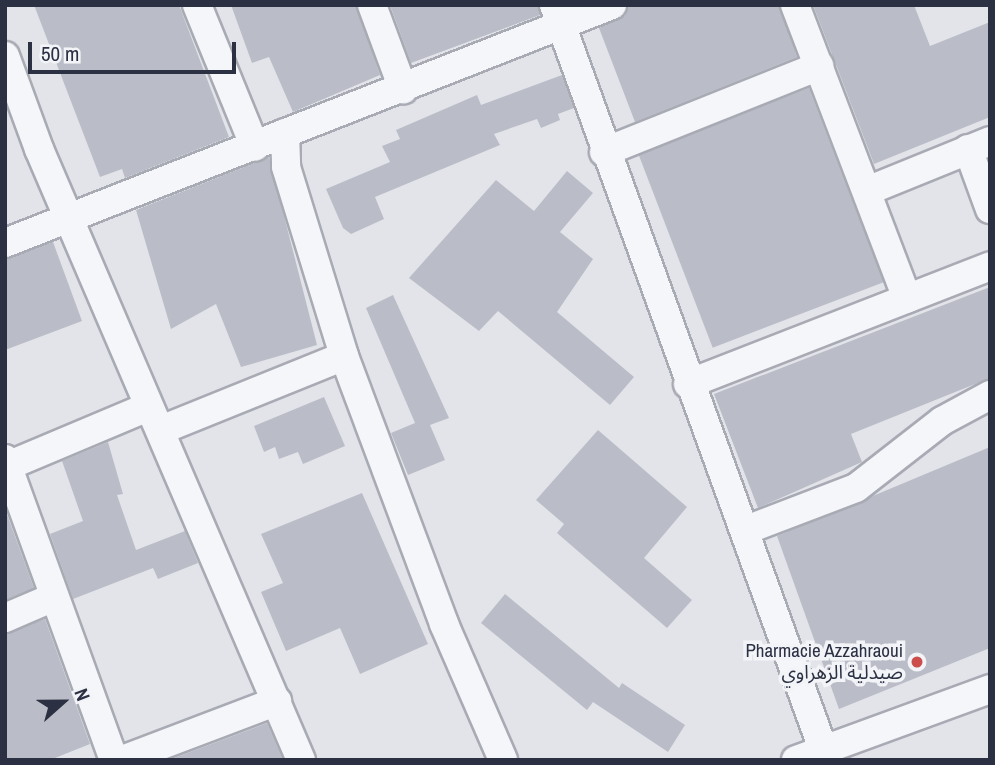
<!DOCTYPE html>
<meta charset="utf-8">
<style>
body{margin:0}
#map{position:relative;width:995px;height:765px;overflow:hidden;background:#e3e4ea;font-family:"Archivo Narrow","Noto Sans Arabic",sans-serif}
div>[style]{position:absolute}
.building>*{inset:0;background:#babdc7;transform-origin:0 0}
.roads{filter:drop-shadow(2px 0 #a8aab4) drop-shadow(-2px 0 #a8aab4) drop-shadow(0 2px #a8aab4) drop-shadow(0 -2px #a8aab4)}
.minor>*{height:28px;margin:-14px;padding:0 14px;transform-origin:14px;border-radius:14px;background:#f5f6f9}
.dots>*{width:19px;height:19px;translate:-50% -50%;box-sizing:border-box;border:4px solid #f2f4f8;border-radius:50%}
span{translate:-50% -50%;white-space:nowrap;text-align:center;line-height:1.15;-webkit-text-stroke:7px #f2f4f8;paint-order:stroke}
.poi-label{font-size:19px;color:#2b3042}
.right{translate:-100% -50%;text-align:right}
.frame{position:absolute;inset:0;border:7px solid #2b3042;pointer-events:none}
.north{position:absolute;left:28px;top:667px;width:70px;height:70px;-webkit-text-stroke:5px #f2f4f8;paint-order:stroke;rotate:69deg;font-size:19px;font-weight:700;line-height:28px;text-align:center;color:#2b3042}
.north::after{content:'';display:block;margin:auto;width:24px;height:32px;background:#2b3042;clip-path:polygon(50% 0,100% 100%,50% 72%,0 100%)}
.scale{position:absolute;left:28px;top:42px;width:208px;height:32px;box-sizing:border-box;border:4px solid #2b3042;border-top:0;padding-left:9px;font-size:21px;line-height:24px;white-space:nowrap;color:#2b3042;-webkit-text-stroke:5px #f2f4f8;paint-order:stroke}
</style>
<div id="map">
<div class="building">
<div style="clip-path:polygon(34px 5px,179px 5px,229px 137px,125px 178px,122px 169px,100px 177px)"></div>
<div style="clip-path:polygon(231px 5px,356px 5px,380px 75px,293px 112px,269px 57px,252px 63px)"></div>
<div style="clip-path:polygon(390px 5px,538px 5px,540px 15px,411px 63px)"></div>
<div style="clip-path:polygon(628px 5px,779px 5px,797px 57px,635px 122px,599px 28px,625px 16px)"></div>
<div style="clip-path:polygon(813px 5px,914px 5px,930px 46px,990px 22px,990px 117px,874px 164px)"></div>
<div style="clip-path:polygon(562px 75px,574px 108px,558px 114px,560px 120px,541px 128px,537px 119px,494px 134px,500px 145px,375px 197px,384px 219px,351px 234px,343px 228px,326px 189px,390px 162px,382px 146px,400px 139px,396px 130px,477px 95px,481px 105px)"></div>
<div style="left:809px;top:88px;width:208px;height:183px;rotate:69deg"></div>
<div style="clip-path:polygon(269px 157px,317px 345px,241px 367px,216px 304px,171px 329px,136px 210px)"></div>
<div style="clip-path:polygon(567px 171px,593px 193px,560px 232px,593px 259px,557px 312px,634px 377px,610px 405px,498px 311px,479px 331px,409px 278px,496px 180px,534px 211px)"></div>
<div style="clip-path:polygon(53px 242px,82px 321px,5px 350px,5px 259px)"></div>
<div style="clip-path:polygon(990px 287px,990px 378px,851px 434px,862px 462px,758px 508px,714px 394px)"></div>
<div style="clip-path:polygon(393px 295px,449px 418px,430px 425px,445px 460px,408px 475px,391px 433px,415px 423px,366px 308px)"></div>
<div style="clip-path:polygon(324px 397px,345px 446px,303px 464px,298px 452px,279px 459px,275px 447px,264px 452px,254px 426px)"></div>
<div style="clip-path:polygon(598px 430px,687px 507px,644px 558px,692px 600px,667px 628px,557px 533px,564px 524px,536px 500px)"></div>
<div style="clip-path:polygon(108px 442px,123px 494px,117px 495px,136px 550px,185px 531px,198px 563px,158px 579px,153px 568px,73px 599px,50px 534px,83px 521px,62px 461px)"></div>
<div style="clip-path:polygon(990px 447px,990px 648px,839px 709px,777px 536px)"></div>
<div style="clip-path:polygon(362px 493px,428px 644px,360px 674px,340px 628px,286px 651px,261px 592px,283px 583px,261px 534px)"></div>
<div style="clip-path:polygon(5px 509px,34px 588px,5px 600px)"></div>
<div style="clip-path:polygon(505px 594px,619px 688px,622px 683px,685px 725px,668px 752px,593px 702px,587px 710px,481px 623px)"></div>
<div style="clip-path:polygon(45px 619px,90px 744px,50px 760px,5px 760px,5px 634px)"></div>
<div style="clip-path:polygon(267px 723px,283px 760px,169px 760px)"></div>
</div>
<div class="roads">
<div class="minor">
<div style="left:197px;top:5px;width:153px;rotate:67.8deg"></div>
<div style="left:372px;top:5px;width:90px;rotate:69.7deg"></div>
<div style="left:554px;top:5px;width:803px;rotate:70.12deg"></div>
<div style="left:795px;top:5px;width:314px;rotate:69.1deg"></div>
<div style="left:5px;top:56px;width:99px;rotate:69.9deg"></div>
<div style="left:39px;top:149px;width:665px;rotate:66.79deg"></div>
<div style="left:285px;top:133px;width:34px;rotate:88deg"></div>
<div style="left:286px;top:167px;width:198px;rotate:72.9deg"></div>
<div style="left:344px;top:356px;width:286px;rotate:69.5deg"></div>
<div style="left:444px;top:624px;width:148px;rotate:66.5deg"></div>
<div style="left:968px;top:149px;width:64px;rotate:69.9deg"></div>
<div style="left:604px;top:152px;width:232px;rotate:-21.8deg"></div>
<div style="left:867px;top:191px;width:133px;rotate:-22.1deg"></div>
<div style="left:5px;top:243px;width:652px;rotate:-21.41deg"></div>
<div style="left:688px;top:384px;width:324px;rotate:-21.3deg"></div>
<div style="left:161px;top:430px;width:197px;rotate:-22deg"></div>
<div style="left:5px;top:459px;width:320px;rotate:70.1deg"></div>
<div style="left:5px;top:467px;width:155px;rotate:-22.8deg"></div>
<div style="left:746px;top:530px;width:118px;rotate:-20.9deg"></div>
<div style="left:856px;top:488px;width:109px;rotate:-37.9deg"></div>
<div style="left:942px;top:421px;width:55px;rotate:-28.4deg"></div>
<div style="left:5px;top:618px;width:51px;rotate:-23.1deg"></div>
<div style="left:122px;top:760px;width:166px;rotate:-20.8deg"></div>
<div style="left:796px;top:760px;width:207px;rotate:-20.1deg"></div>
</div>
</div>
<div class="dots">
<div style="left:917px;top:662px;background:#cb4d4c"></div>
</div>
<div class="poi-label">
<span class="right" style="left:903px;top:662px">Pharmacie Azzahraoui<br>صيدلية الزهراوي</span>
</div>
<div class="frame"></div>
<div class="north">N</div>
<div class="scale">50 m</div>
</div>
